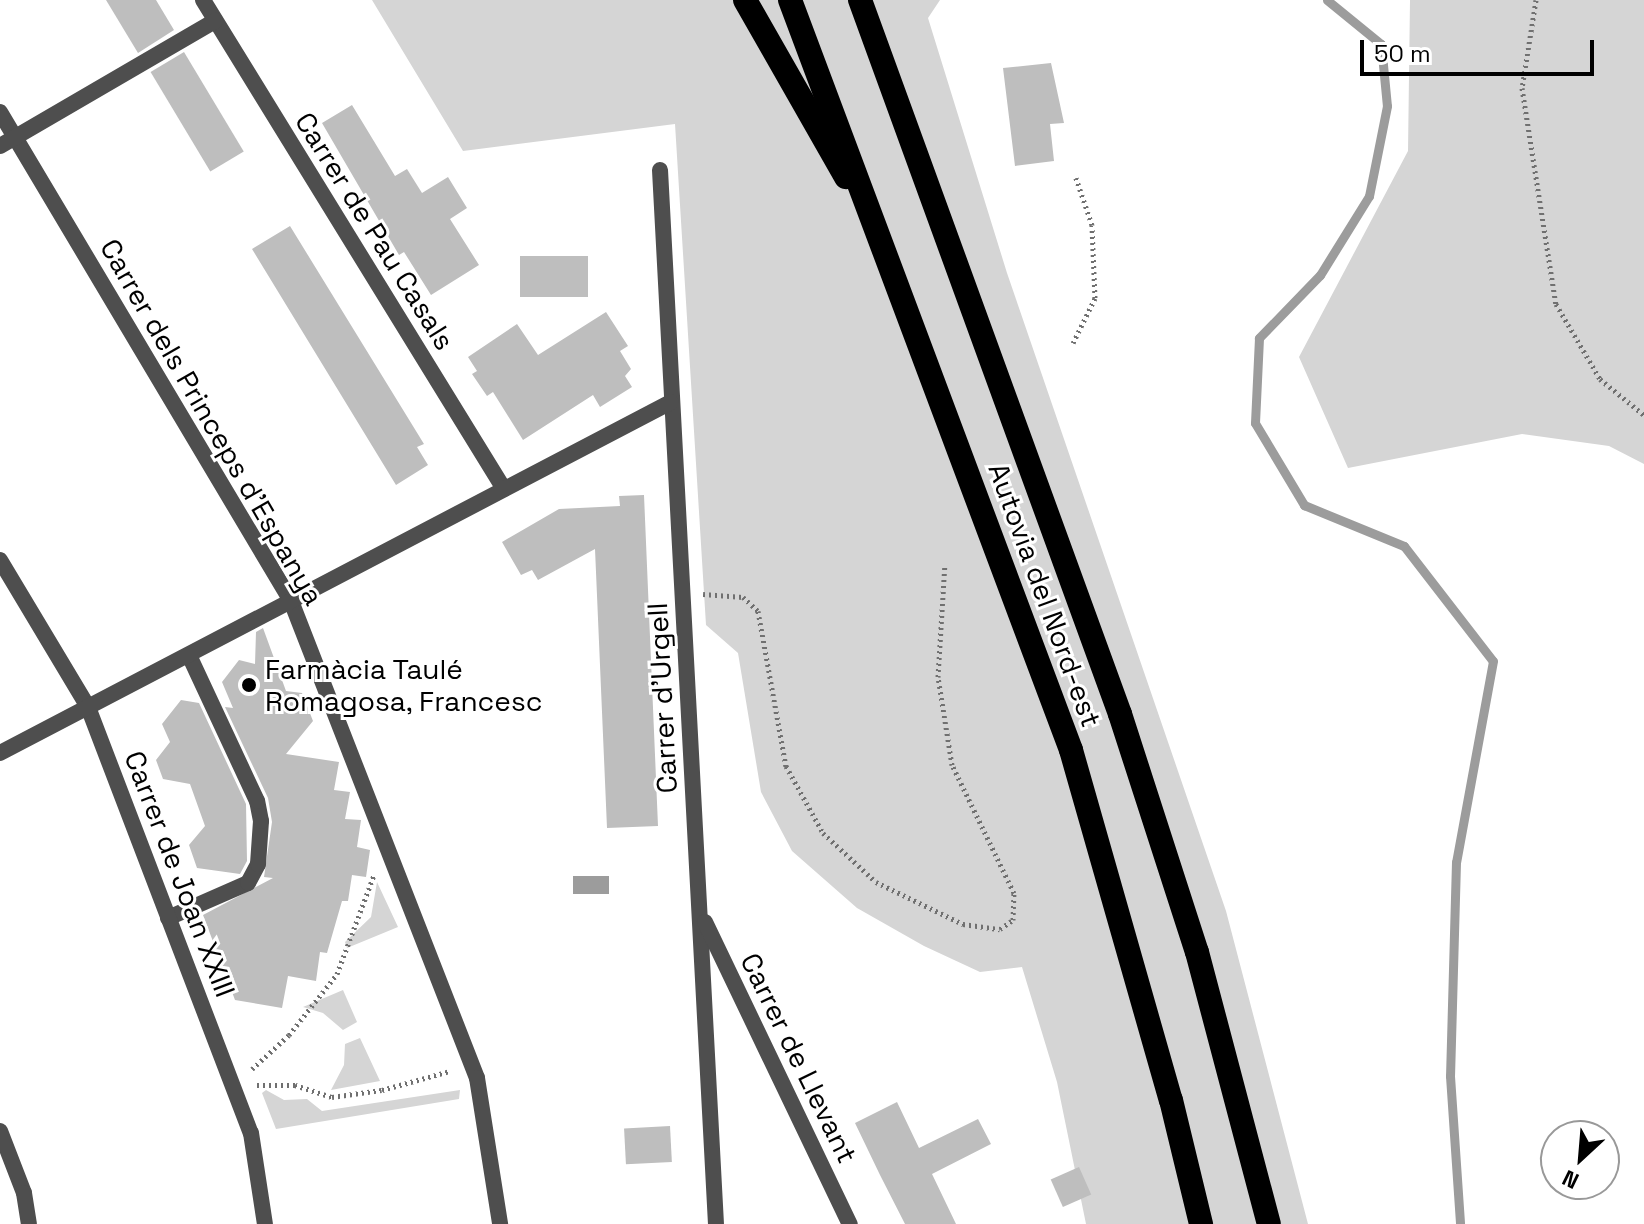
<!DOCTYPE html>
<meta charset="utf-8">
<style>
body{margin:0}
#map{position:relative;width:1644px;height:1224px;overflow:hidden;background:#fff;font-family:"Space Grotesk",sans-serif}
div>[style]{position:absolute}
.green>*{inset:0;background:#d5d5d5}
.water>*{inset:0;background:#9c9c9c;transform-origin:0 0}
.stream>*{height:9px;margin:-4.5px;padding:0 4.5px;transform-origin:4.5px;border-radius:4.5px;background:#9c9c9c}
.building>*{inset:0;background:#bebebe;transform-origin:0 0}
.path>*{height:5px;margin-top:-2.5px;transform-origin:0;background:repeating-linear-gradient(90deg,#707070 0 2px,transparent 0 6px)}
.lane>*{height:16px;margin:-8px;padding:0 8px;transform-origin:8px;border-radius:8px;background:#4e4e4e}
.street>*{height:16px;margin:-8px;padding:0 8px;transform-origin:8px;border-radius:8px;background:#4e4e4e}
.highway>*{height:24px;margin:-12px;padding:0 12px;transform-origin:12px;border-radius:12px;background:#000}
.dots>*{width:22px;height:22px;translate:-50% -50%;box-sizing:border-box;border:4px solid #fff;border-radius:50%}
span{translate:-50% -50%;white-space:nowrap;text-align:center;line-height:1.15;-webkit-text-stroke:6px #fff;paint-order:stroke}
.street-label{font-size:28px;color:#000}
.poi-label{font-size:28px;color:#000}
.left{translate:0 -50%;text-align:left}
.north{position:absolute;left:1540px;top:1120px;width:80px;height:80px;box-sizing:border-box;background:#fff;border:2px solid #999;border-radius:50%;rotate:206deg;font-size:22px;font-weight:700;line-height:32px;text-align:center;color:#000}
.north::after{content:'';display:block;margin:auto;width:28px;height:36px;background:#000;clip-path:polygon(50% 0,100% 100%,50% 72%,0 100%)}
.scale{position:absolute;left:1360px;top:40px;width:234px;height:36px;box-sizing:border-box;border:4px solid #000;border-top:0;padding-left:10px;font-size:24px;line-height:28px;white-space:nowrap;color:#000;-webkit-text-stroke:6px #fff;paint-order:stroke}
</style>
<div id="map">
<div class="green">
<div style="clip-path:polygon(372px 0,940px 0,928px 18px,1007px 273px,1226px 911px,1308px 1224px,1086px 1224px,1057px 1082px,1022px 967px,980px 972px,924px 946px,857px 908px,792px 851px,761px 792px,738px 653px,706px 625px,675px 124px,463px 151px)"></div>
<div style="clip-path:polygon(1410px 0,1644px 0,1644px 464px,1609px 446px,1522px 434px,1348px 468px,1299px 357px,1408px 151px)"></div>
<div style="clip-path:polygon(377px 882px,398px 927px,347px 948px,345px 942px,371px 917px)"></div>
<div style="clip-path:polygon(343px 990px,357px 1022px,343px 1030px,323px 1013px,303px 1007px)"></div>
<div style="clip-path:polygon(360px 1038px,380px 1081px,331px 1090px,344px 1065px,345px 1044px)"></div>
<div style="clip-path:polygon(266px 1090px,284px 1100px,307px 1099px,322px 1111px,460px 1090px,459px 1099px,276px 1129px,262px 1093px)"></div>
</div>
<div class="water">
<div style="left:609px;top:876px;width:18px;height:36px;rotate:90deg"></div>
</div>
<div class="stream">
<div style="left:1327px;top:0;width:70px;rotate:39.2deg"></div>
<div style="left:1381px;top:44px;width:62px;rotate:84.5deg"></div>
<div style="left:1387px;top:106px;width:92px;rotate:101.3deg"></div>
<div style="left:1369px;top:196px;width:93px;rotate:121.8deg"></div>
<div style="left:1320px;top:275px;width:88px;rotate:134.1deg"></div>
<div style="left:1259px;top:338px;width:85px;rotate:92.7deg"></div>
<div style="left:1255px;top:423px;width:96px;rotate:59.1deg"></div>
<div style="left:1304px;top:505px;width:108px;rotate:22.3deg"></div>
<div style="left:1404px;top:546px;width:145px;rotate:52.3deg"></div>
<div style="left:1493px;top:661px;width:204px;rotate:100.4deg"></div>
<div style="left:1456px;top:862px;width:214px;rotate:91.6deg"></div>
<div style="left:1450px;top:1076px;width:148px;rotate:86.1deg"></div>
</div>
<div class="building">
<div style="clip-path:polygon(106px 0,156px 0,174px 30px,138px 53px)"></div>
<div style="left:184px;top:52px;width:116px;height:39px;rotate:59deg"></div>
<div style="clip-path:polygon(1051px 63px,1064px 123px,1050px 124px,1054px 161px,1015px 166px,1003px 68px)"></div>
<div style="clip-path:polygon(352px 105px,395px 176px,407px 169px,422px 193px,448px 177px,467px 208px,450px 219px,479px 265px,431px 295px,404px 252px,399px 255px,322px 123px)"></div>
<div style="clip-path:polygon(290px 226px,424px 444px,417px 447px,428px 465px,396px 485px,252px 249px)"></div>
<div style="left:520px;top:256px;width:68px;height:41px"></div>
<div style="clip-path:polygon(606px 312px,628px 346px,620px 351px,631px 369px,625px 376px,632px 387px,600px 407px,593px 395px,523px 440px,493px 392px,487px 396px,472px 374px,477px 371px,468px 357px,517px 324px,538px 355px)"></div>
<div style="clip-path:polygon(644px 495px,658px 826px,607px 828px,595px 549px,538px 580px,532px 570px,521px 575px,502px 542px,559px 509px,620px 506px,619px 496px)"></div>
<div style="clip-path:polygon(263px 628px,286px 691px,302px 693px,313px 721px,286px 754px,339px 762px,334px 790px,350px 792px,345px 819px,361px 820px,357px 847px,370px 850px,366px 877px,352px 875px,348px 901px,342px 901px,327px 953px,320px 952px,316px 981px,288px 976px,282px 1008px,235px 1000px,203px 915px,273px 878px,264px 877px,272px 822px,268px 798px,225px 707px,233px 708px,222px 682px,239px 660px,255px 664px,256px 632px)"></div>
<div style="clip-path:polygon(181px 700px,199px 703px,246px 804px,247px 861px,240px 874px,197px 868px,189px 845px,205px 826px,190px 784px,163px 779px,156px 760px,170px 742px,162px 724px)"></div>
<div style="clip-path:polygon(897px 1102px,919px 1148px,978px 1119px,991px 1144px,932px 1174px,956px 1224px,905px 1224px,880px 1175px,855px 1123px)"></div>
<div style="left:670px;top:1126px;width:36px;height:46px;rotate:87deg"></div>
<div style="left:1079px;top:1167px;width:30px;height:31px;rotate:66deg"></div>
</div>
<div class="path">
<div style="left:1536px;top:0;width:89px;rotate:99deg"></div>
<div style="left:1522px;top:88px;width:219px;rotate:81.1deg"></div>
<div style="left:1556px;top:304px;width:87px;rotate:59.6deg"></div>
<div style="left:1600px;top:379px;width:57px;rotate:39.3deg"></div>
<div style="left:1073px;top:343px;width:50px;rotate:-63.9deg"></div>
<div style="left:1095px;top:298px;width:73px;rotate:-92.4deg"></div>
<div style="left:1092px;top:225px;width:50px;rotate:-108.8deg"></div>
<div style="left:703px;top:594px;width:40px;rotate:4.3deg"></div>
<div style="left:743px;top:597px;width:21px;rotate:43deg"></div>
<div style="left:758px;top:611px;width:158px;rotate:79.8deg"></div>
<div style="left:786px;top:766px;width:77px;rotate:61.1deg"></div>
<div style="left:823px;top:833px;width:72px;rotate:42.8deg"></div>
<div style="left:876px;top:882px;width:97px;rotate:25.8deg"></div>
<div style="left:963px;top:924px;width:37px;rotate:8deg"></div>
<div style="left:1000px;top:929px;width:16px;rotate:-35deg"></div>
<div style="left:1013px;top:920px;width:27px;rotate:-88deg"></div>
<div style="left:1014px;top:893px;width:142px;rotate:-115.8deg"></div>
<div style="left:952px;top:765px;width:89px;rotate:-99deg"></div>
<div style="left:938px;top:677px;width:113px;rotate:-86.5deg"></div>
<div style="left:252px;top:1069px;width:50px;rotate:-42.6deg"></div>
<div style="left:289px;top:1035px;width:78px;rotate:-51.8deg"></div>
<div style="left:337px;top:974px;width:106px;rotate:-69.5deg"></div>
<div style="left:257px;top:1085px;width:38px"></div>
<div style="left:295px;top:1085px;width:39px;rotate:18deg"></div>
<div style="left:332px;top:1097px;width:50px;rotate:-8deg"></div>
<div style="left:382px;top:1090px;width:71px;rotate:-15.6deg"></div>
</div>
<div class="lane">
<div style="left:168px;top:918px;width:87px;rotate:-23.6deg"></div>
<div style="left:248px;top:883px;width:21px;rotate:-62deg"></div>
<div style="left:258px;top:864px;width:43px;rotate:-86deg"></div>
<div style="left:261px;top:821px;width:20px;rotate:-101deg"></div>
<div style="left:257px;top:801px;width:161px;rotate:-115deg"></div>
</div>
<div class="street">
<div style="left:203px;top:0;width:574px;rotate:58.39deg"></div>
<div style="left:0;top:112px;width:569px;rotate:59.24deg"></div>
<div style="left:291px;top:601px;width:512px;rotate:68.7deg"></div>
<div style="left:477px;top:1078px;width:148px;rotate:81deg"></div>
<div style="left:0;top:146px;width:249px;rotate:-30.2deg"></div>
<div style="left:660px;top:170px;width:1055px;rotate:86.96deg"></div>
<div style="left:0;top:560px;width:171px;rotate:59.1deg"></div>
<div style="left:88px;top:707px;width:456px;rotate:69.1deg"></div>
<div style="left:251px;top:1133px;width:92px;rotate:81.3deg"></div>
<div style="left:0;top:753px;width:757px;rotate:-27.61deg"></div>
<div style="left:705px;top:922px;width:335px;rotate:64.4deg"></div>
<div style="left:0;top:1131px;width:66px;rotate:68.8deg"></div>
<div style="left:24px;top:1193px;width:31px;rotate:81deg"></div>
</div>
<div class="highway">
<div style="left:745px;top:0;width:204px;rotate:60.3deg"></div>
<div style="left:790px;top:0;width:801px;rotate:69.46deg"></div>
<div style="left:1071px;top:750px;width:364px;rotate:74.1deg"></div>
<div style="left:1171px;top:1100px;width:128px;rotate:76.4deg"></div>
<div style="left:860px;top:0;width:760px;rotate:69.99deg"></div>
<div style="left:1120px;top:714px;width:250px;rotate:72.1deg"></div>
<div style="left:1197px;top:952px;width:281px;rotate:75.2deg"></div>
</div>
<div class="dots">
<div style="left:249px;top:685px;background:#000"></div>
</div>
<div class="street-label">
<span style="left:375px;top:231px;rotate:58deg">Carrer de Pau Casals</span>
<span style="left:212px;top:422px;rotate:60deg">Carrer dels Princeps d'Espanya</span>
<span style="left:1045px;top:595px;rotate:70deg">Autovia del Nord-est</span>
<span style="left:662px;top:698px;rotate:-93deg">Carrer d'Urgell</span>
<span style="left:180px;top:874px;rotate:69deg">Carrer de Joan XXIII</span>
<span style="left:799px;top:1058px;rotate:64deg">Carrer de Llevant</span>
</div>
<div class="poi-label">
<span class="left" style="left:265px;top:685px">Farmàcia Taulé<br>Romagosa, Francesc</span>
</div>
<div class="north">N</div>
<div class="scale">50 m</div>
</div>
